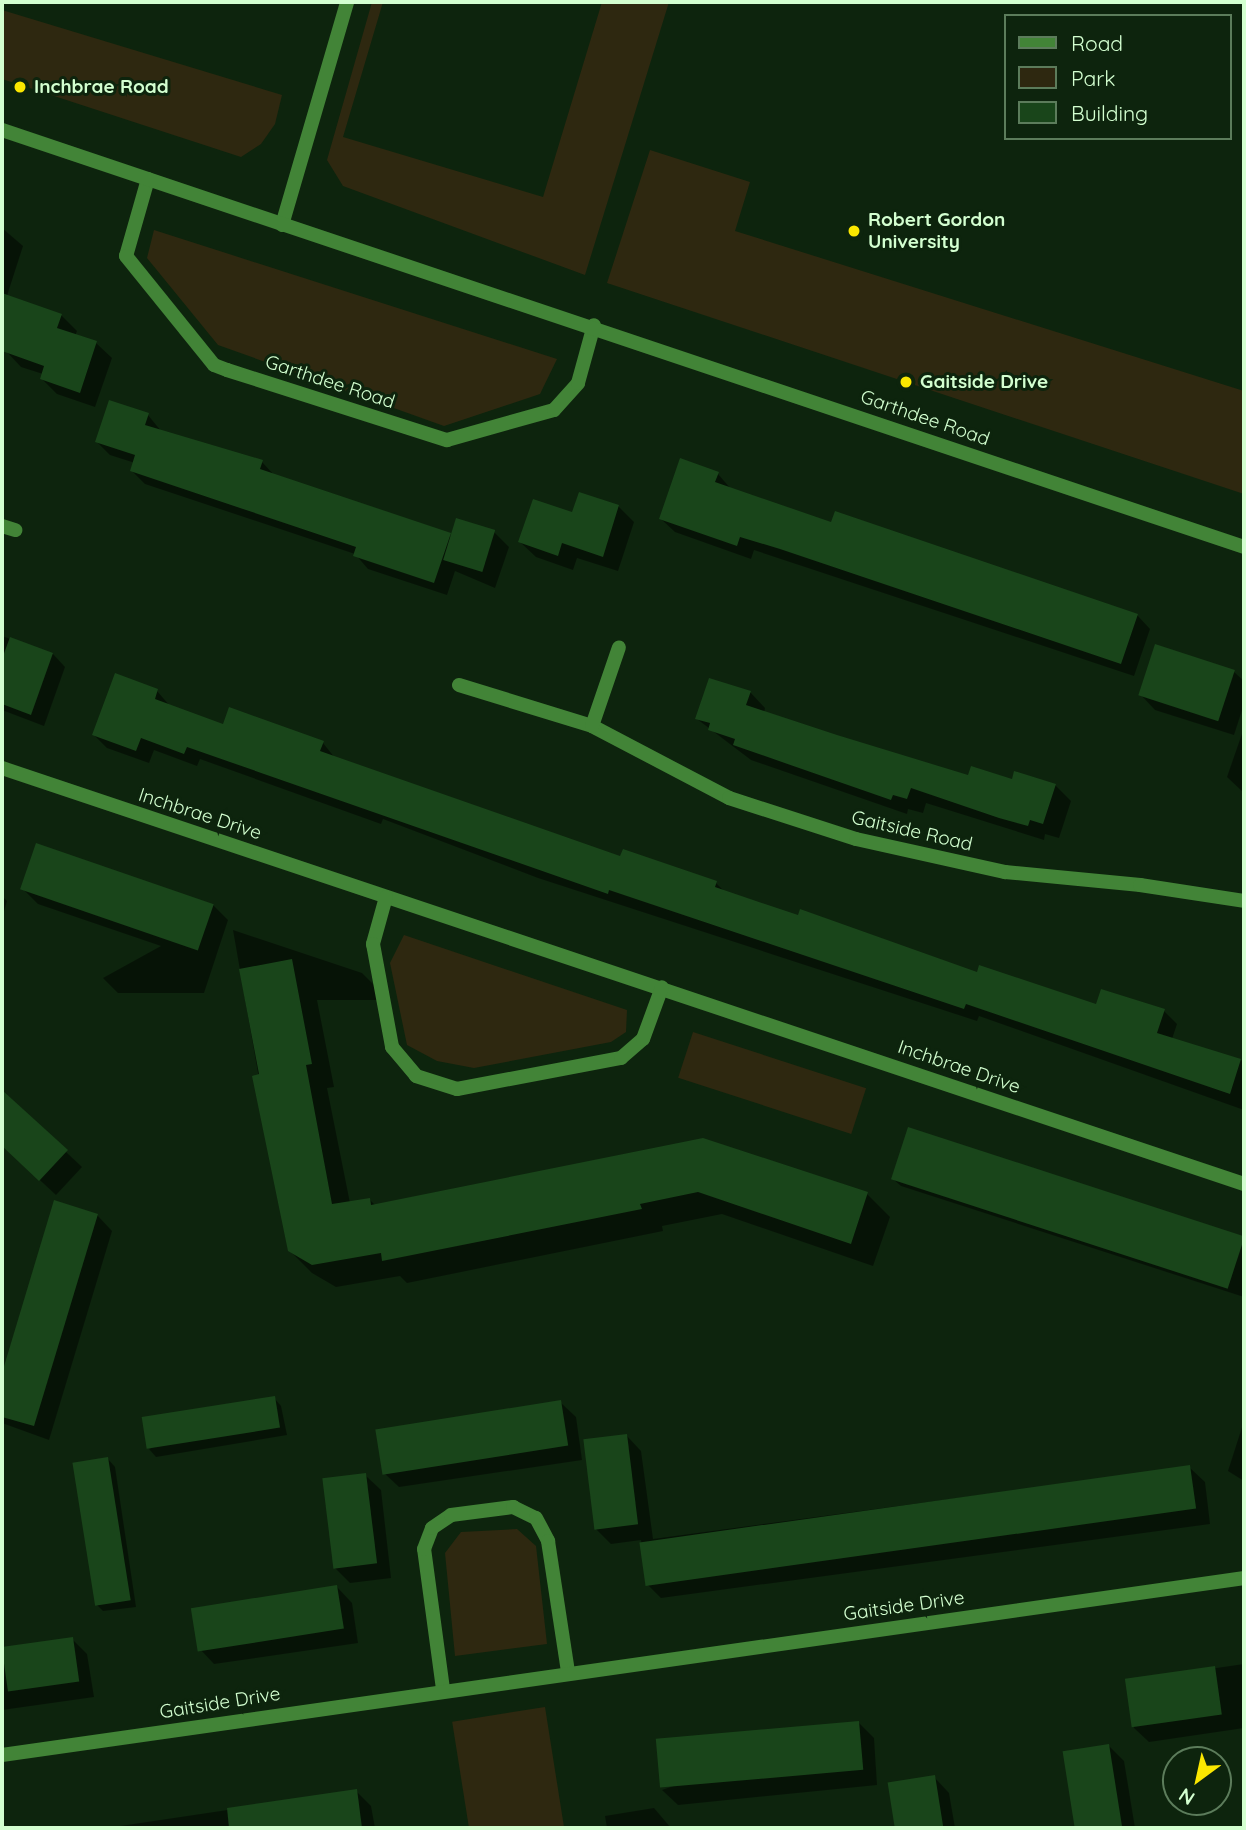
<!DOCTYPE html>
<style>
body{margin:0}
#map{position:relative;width:1246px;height:1830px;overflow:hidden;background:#0d240d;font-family:Quicksand,sans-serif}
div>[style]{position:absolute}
.green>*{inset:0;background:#2e2810;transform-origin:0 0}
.shadow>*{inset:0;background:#0007}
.building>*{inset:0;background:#19451a;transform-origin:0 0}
.minor>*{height:14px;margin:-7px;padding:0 7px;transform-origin:7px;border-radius:7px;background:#428437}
.tertiary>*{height:14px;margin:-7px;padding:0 7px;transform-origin:7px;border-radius:7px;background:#428437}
.dots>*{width:19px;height:19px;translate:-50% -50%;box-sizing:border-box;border:4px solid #0d240d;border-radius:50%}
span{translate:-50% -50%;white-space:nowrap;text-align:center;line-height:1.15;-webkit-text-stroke:6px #0d240d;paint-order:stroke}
.poi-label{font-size:19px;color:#d3ffd0;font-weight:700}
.left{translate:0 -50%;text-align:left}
.street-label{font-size:19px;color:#d3ffd0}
.frame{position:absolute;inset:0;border:4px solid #d3ffd0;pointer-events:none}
.legend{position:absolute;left:1004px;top:14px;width:228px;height:126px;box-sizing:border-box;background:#0d240d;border:2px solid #5c7c5b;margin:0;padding:9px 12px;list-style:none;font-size:21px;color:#d3ffd0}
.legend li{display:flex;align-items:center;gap:14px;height:35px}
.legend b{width:35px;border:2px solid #5c7c5b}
.north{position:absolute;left:1162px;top:1746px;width:70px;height:70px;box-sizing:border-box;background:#0d240d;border:2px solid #5c7c5b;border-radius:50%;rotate:213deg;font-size:19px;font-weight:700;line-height:28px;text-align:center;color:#d3ffd0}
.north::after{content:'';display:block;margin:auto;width:24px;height:32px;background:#fbe700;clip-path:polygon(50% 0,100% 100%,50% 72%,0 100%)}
</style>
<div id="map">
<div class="green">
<div style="clip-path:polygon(372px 2px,383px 2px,343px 137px,543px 197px,602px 2px,669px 2px,585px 275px,343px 186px,327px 160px)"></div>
<div style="clip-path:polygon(2px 10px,282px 95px,275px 124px,261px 144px,241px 157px,2px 79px)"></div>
<div style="clip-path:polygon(650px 150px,750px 182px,735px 231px,1244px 391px,1244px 494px,607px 283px)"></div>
<div style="clip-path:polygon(154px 230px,557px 359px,540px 394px,444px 426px,218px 345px,147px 258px)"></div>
<div style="clip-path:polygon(404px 935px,627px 1010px,626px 1032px,611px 1042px,474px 1068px,437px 1061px,407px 1045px,390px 963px)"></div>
<div style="left:693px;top:1032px;width:182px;height:48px;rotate:18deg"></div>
<div style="clip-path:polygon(517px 1529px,536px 1546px,547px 1644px,455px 1656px,445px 1553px,461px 1532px)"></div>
<div style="left:545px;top:1707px;width:122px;height:94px;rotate:81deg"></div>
</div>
<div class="shadow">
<div style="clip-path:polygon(2px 228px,23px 246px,4px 305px,2px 304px)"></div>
<div style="clip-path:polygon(61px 315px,77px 331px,75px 336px,96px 343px,112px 358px,95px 407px,57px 394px,42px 379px,43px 374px,21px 367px,6px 351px)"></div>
<div style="clip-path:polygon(148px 415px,161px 431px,262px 462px,275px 476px,452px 537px,494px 532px,509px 547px,495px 588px,455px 571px,447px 595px,368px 569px,355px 554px,145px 484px,132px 471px,135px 463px,110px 455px,97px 442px)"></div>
<div style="clip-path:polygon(718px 474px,731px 489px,832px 524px,1137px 615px,1150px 629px,1134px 676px,754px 550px,751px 559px,675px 532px,661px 519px)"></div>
<div style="clip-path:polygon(618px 506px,634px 522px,618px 571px,577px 558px,573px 570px,536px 557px,520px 542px,573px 514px)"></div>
<div style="clip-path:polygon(2px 636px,53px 654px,65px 667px,44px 726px,2px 710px)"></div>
<div style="clip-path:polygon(1234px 672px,1244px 681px,1244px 704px,1234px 735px,1155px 710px,1140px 694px)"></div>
<div style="clip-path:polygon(157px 691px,170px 706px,224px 726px,323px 743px,335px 758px,621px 858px,716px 883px,726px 893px,978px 974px,1097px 1006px,1164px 1011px,1177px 1024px,1172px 1039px,1244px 1061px,1244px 1110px,979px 1016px,977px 1021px,538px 878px,383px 819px,381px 824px,200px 759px,197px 766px,154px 750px,149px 763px,107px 748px,94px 735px)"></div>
<div style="clip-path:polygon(750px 692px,765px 708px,764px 713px,969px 777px,1055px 785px,1071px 801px,1059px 838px,1045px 834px,1044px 840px,926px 803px,923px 813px,908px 809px,907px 814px,751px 760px,697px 719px)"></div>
<div style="clip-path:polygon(1244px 728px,1244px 793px,1227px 777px)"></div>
<div style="clip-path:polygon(23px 889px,213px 905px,228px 920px,204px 993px,118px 993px,103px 978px,161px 946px,38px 904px)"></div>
<div style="clip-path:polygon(2px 896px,7px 901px,2px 918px)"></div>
<div style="clip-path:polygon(233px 930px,362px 973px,385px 996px,385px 1000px,317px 1000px,334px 1087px,327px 1088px,350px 1203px,370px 1200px,376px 1206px,703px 1140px,867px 1194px,890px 1217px,873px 1266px,722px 1214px,662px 1226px,663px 1231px,407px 1283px,400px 1276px,336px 1287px,312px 1273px,289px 1250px)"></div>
<div style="clip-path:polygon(2px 1092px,82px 1167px,56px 1195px,2px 1145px)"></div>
<div style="clip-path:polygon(909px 1130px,1244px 1238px,1244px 1297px,901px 1186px,893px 1179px)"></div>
<div style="clip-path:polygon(55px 1203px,97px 1215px,112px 1231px,49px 1440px,2px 1423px,2px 1380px)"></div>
<div style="clip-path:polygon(274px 1398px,281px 1406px,287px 1435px,156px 1457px,149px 1449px)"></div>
<div style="clip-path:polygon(560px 1402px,576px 1417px,582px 1460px,399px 1487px,383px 1472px)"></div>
<div style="clip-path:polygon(1244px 1421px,1244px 1481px,1228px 1471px)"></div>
<div style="clip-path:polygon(626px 1435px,641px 1451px,653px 1539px,1189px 1467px,1205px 1482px,1210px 1524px,661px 1598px,646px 1583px,641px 1540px,611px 1544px,596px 1529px)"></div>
<div style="clip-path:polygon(108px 1459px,115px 1467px,136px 1607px,103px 1611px,96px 1604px)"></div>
<div style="clip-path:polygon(365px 1475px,381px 1490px,391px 1578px,350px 1583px,335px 1568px)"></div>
<div style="clip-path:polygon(337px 1587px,352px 1603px,358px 1643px,214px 1664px,199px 1648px)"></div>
<div style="clip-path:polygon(72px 1639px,87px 1654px,94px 1697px,2px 1710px,2px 1649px)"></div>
<div style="clip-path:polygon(1244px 1664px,1244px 1728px,1149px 1742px,1134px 1728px,1127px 1681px)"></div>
<div style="clip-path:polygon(858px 1722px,874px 1738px,877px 1785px,678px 1805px,662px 1790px)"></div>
<div style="clip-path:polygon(1109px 1746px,1124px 1761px,1135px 1828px,1076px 1828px,1065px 1752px)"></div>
<div style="clip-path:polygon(934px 1777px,949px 1793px,955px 1828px,897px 1828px,890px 1784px)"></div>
<div style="clip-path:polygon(356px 1791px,371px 1806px,375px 1828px,107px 1828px)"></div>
<div style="clip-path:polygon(654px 1808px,671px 1828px,607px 1828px,605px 1816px)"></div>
</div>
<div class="building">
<div style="clip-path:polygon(2px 293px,62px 314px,57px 328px,97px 341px,80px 393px,40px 379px,44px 366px,2px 351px)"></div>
<div style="clip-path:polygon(109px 400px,149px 413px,145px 425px,263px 460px,260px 469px,451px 533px,434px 583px,353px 556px,356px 547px,130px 471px,135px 455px,95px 442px)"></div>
<div style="clip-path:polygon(680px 458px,719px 472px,715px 482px,831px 522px,835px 511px,1138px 614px,1121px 664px,780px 549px,740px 537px,737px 546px,659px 519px)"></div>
<div style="clip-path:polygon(579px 492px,619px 505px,603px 557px,562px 543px,558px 556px,518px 542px,533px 499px,572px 512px)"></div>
<div style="left:456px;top:518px;width:41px;height:44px;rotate:17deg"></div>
<div style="clip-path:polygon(10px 637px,53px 653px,31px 715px,2px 704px,2px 659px)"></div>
<div style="left:1155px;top:644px;width:84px;height:54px;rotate:18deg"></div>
<div style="clip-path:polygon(115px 673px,158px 689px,155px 699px,223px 724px,229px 707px,324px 741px,320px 751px,620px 856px,623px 849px,717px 881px,715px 887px,756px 901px,798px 915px,800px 909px,977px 972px,979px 965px,1096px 1004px,1101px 989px,1165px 1009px,1157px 1033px,1241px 1059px,1230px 1094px,966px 1004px,964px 1009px,609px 890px,608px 894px,187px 747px,184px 754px,141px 738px,136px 751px,92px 735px)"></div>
<div style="clip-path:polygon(709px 678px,751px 691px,746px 705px,837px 735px,968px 775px,971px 766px,1012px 779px,1014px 771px,1056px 784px,1043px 824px,1030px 820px,1028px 826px,999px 818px,911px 788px,907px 799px,893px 795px,891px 800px,733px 745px,735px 739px,708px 730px,710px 723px,695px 719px)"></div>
<div style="left:36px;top:843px;width:188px;height:49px;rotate:19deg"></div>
<div style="clip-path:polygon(292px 959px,312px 1064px,306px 1065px,332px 1204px,370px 1198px,371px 1205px,703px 1138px,868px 1192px,851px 1244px,698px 1192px,640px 1204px,642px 1209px,382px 1261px,381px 1253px,312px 1265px,288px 1251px,252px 1076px,259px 1074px,239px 969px)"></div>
<div style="clip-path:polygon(2px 1090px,68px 1150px,39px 1181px,2px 1146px)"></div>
<div style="left:908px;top:1127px;width:354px;height:55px;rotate:18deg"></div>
<div style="clip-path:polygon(54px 1200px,98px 1214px,34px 1426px,2px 1417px,2px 1373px)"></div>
<div style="left:275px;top:1396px;width:32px;height:135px;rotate:81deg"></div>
<div style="left:561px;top:1400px;width:46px;height:188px;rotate:81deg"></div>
<div style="left:627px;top:1434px;width:91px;height:44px;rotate:83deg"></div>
<div style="left:108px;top:1457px;width:145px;height:36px;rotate:81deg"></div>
<div style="left:1190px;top:1465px;width:44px;height:556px;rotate:82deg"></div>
<div style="left:366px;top:1473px;width:91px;height:44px;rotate:83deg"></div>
<div style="left:337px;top:1585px;width:44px;height:148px;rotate:81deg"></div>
<div style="left:73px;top:1637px;width:45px;height:72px;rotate:82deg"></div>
<div style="left:1215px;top:1666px;width:49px;height:91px;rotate:82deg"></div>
<div style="left:859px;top:1721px;width:49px;height:204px;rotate:85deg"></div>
<div style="left:1109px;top:1744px;width:85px;height:47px;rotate:81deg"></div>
<div style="left:935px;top:1775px;width:54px;height:48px;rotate:81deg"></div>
<div style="clip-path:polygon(357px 1789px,362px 1828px,229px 1828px,227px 1808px)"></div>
</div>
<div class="minor">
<div style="left:148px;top:179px;width:80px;rotate:105.9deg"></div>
<div style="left:126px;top:256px;width:140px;rotate:51.1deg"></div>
<div style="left:214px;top:365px;width:14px;rotate:21deg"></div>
<div style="left:227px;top:370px;width:231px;rotate:17.7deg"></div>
<div style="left:447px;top:440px;width:111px;rotate:-15.7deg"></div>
<div style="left:554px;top:410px;width:36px;rotate:-48deg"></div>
<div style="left:578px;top:383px;width:60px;rotate:-74.6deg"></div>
<div style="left:282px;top:225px;width:232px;rotate:-73.7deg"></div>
<div style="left:2px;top:526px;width:14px;rotate:17deg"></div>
<div style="left:459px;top:685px;width:139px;rotate:17.1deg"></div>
<div style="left:592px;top:726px;width:155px;rotate:27.7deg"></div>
<div style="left:729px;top:798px;width:133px;rotate:17.9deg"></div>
<div style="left:856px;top:839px;width:153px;rotate:12.5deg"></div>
<div style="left:1005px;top:872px;width:136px;rotate:5.5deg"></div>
<div style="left:1140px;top:885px;width:105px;rotate:8.7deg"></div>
<div style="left:592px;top:726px;width:83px;rotate:-71.1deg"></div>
<div style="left:2px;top:768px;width:1310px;rotate:18.52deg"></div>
<div style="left:386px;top:897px;width:49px;rotate:105.5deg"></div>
<div style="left:373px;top:944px;width:105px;rotate:79.5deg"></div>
<div style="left:392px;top:1047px;width:38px;rotate:50deg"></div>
<div style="left:416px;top:1076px;width:43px;rotate:17.6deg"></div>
<div style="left:457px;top:1089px;width:167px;rotate:-10.7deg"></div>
<div style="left:621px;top:1058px;width:29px;rotate:-41deg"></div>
<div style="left:643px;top:1039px;width:55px;rotate:-69.9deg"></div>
<div style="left:443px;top:1689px;width:141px;rotate:-97.7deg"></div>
<div style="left:424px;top:1549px;width:22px;rotate:-69deg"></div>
<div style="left:432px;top:1528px;width:23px;rotate:-34deg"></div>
<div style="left:451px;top:1515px;width:63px;rotate:-7.4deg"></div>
<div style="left:513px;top:1507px;width:25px;rotate:26deg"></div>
<div style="left:536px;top:1518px;width:26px;rotate:62deg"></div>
<div style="left:548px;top:1541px;width:132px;rotate:81.3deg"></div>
<div style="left:2px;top:1755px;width:1255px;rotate:-8.11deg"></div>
</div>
<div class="tertiary">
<div style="left:2px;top:130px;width:1310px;rotate:18.56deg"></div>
</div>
<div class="dots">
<div style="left:20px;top:87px;background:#fbe700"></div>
<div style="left:854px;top:231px;background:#fbe700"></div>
<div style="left:906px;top:382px;background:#fbe700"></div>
</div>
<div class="poi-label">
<span class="left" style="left:34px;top:87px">Inchbrae Road</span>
<span class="left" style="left:868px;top:231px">Robert Gordon<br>University</span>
<span class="left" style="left:920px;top:382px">Gaitside Drive</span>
</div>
<div class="street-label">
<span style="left:330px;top:382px;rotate:18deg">Garthdee Road</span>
<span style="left:925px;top:418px;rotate:19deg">Garthdee Road</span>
<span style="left:200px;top:814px;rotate:18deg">Inchbrae Drive</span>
<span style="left:912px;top:831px;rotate:13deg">Gaitside Road</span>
<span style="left:959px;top:1067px;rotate:19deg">Inchbrae Drive</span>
<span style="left:904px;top:1606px;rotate:-8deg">Gaitside Drive</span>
<span style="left:220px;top:1703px;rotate:-9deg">Gaitside Drive</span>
</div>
<div class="frame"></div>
<ul class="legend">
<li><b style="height:9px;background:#428437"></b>Road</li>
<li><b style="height:19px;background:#2e2810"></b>Park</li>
<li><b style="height:19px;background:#19451a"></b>Building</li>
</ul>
<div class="north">N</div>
</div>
